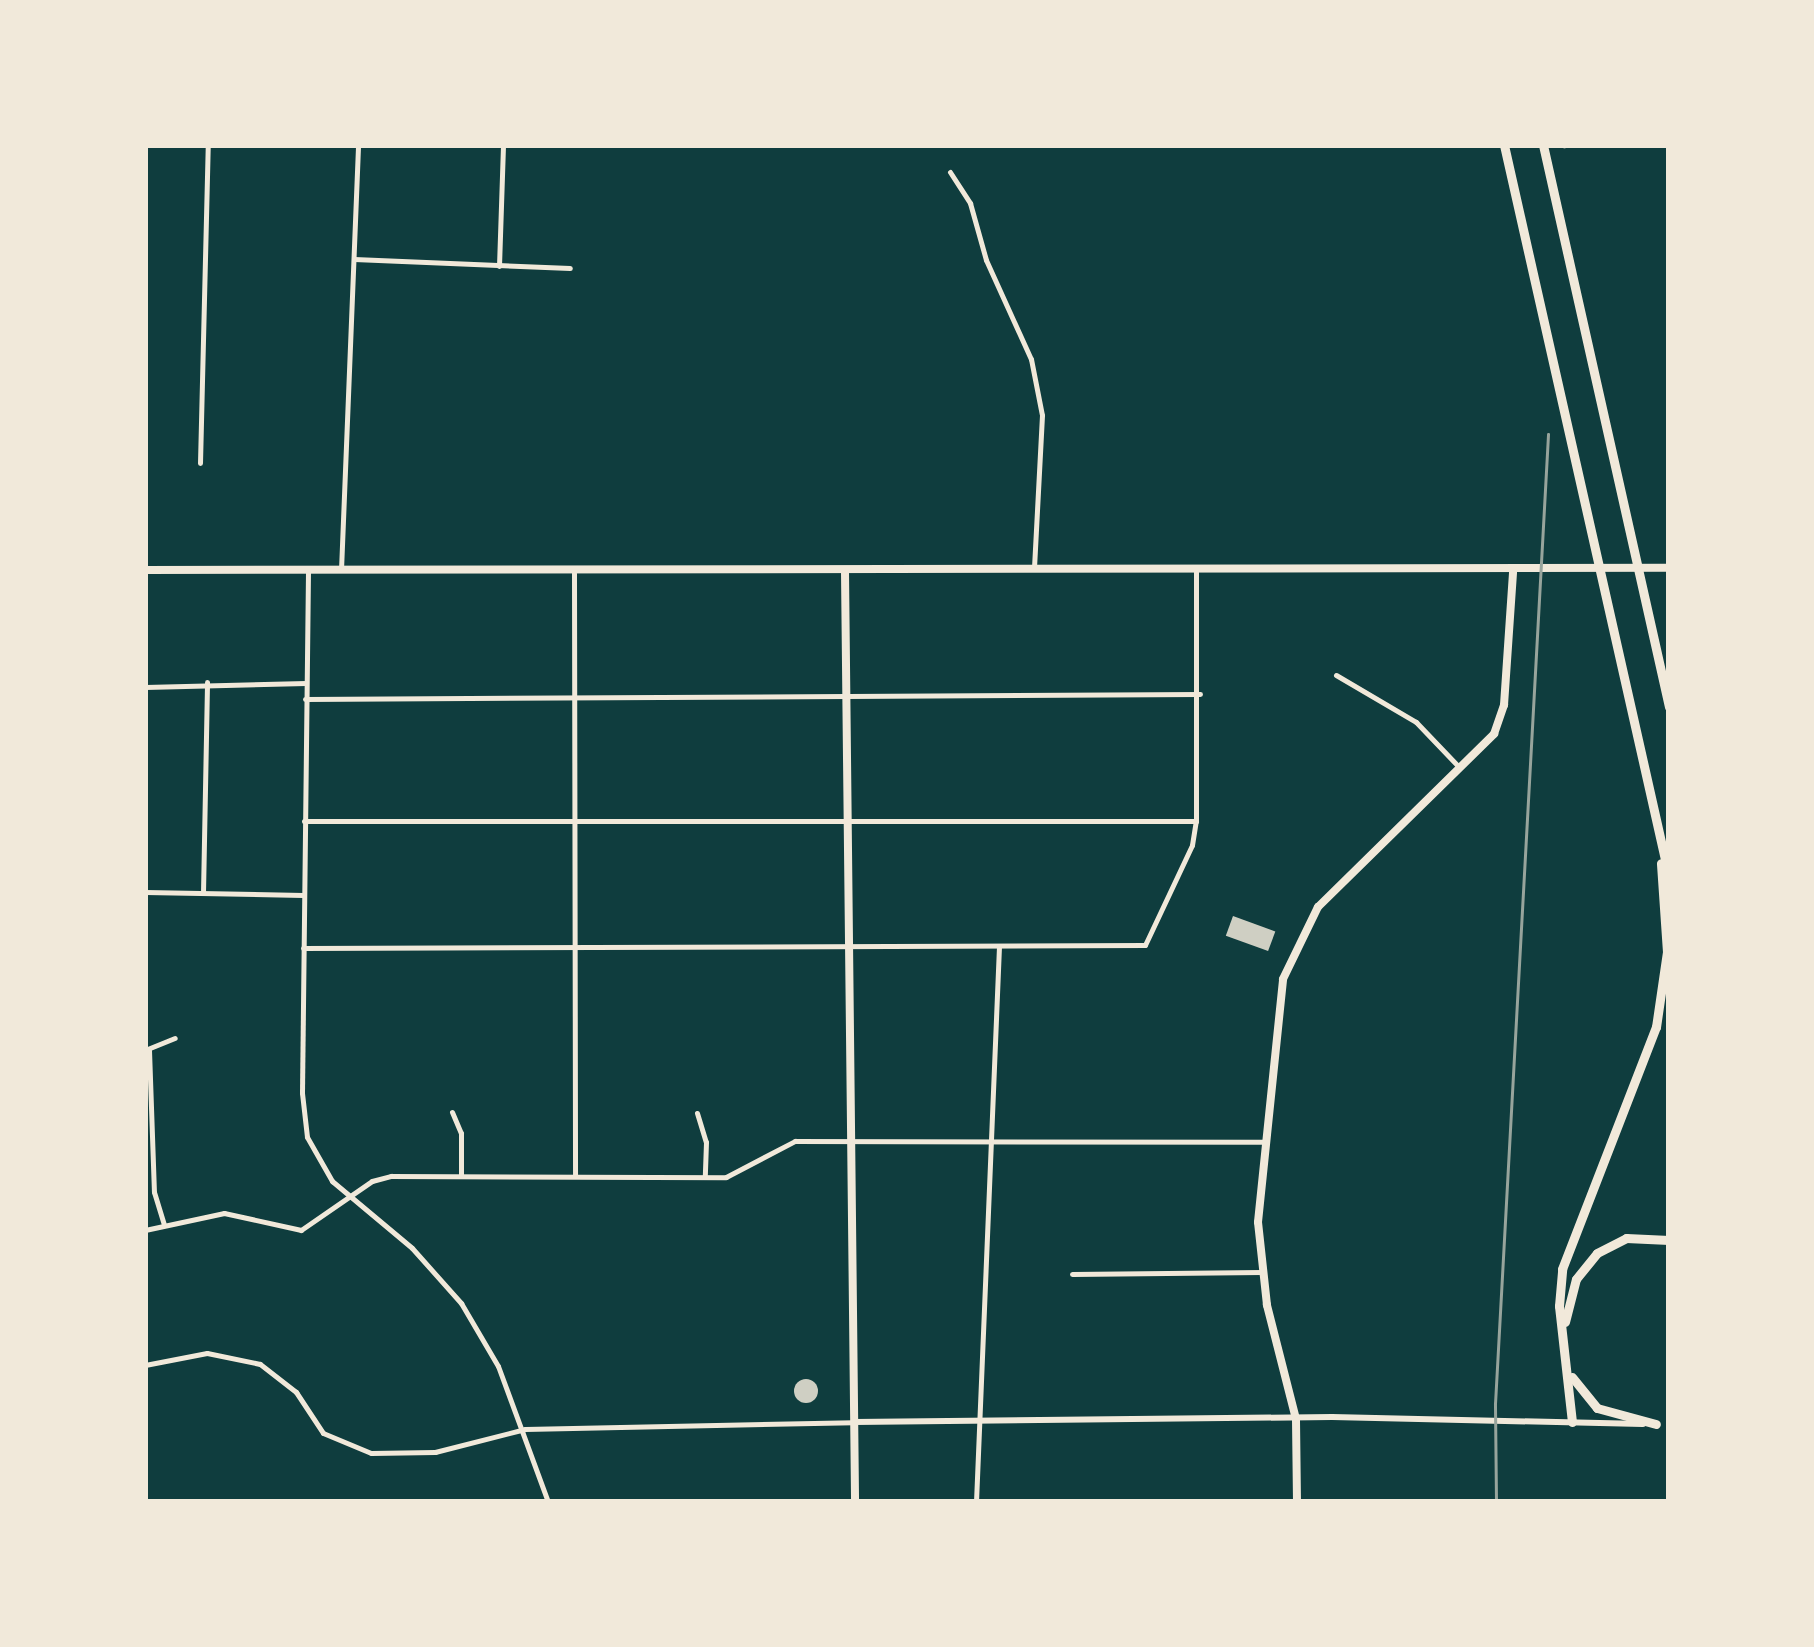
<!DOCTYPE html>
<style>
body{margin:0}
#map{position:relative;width:1814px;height:1647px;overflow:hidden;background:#0f3d3e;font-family:Lora,serif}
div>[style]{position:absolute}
.building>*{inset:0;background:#cfcfc3;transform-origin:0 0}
.round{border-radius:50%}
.minor>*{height:5px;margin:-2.5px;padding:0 2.5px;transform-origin:2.5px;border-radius:2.5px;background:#f1e9da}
.tertiary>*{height:6px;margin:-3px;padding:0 3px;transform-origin:3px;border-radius:3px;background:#f1e9da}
.secondary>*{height:8px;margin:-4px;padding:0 4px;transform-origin:4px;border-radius:4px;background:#f1e9da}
.motorway>*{height:9px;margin:-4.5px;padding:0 4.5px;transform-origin:4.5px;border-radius:4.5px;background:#f1e9da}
.rail>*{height:2.5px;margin:-1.25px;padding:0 1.25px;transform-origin:1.25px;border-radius:1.25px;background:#97a49c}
span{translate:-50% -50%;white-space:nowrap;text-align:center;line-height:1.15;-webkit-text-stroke:8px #f1e9da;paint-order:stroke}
.frame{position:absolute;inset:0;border:148px solid #f1e9da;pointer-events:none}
</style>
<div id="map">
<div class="building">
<div style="left:1233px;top:916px;width:45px;height:21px;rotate:20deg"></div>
<div class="round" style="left:794px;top:1379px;width:24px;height:24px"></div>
</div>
<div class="minor">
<div style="left:950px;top:172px;width:37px;rotate:57deg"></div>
<div style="left:970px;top:203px;width:59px;rotate:74.3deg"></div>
<div style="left:986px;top:260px;width:109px;rotate:65.6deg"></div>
<div style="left:1031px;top:359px;width:57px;rotate:78.9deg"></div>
<div style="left:1042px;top:415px;width:154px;rotate:93deg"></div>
<div style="left:354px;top:259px;width:216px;rotate:2.4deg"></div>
<div style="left:499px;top:266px;width:121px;rotate:-88.1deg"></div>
<div style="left:200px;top:463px;width:318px;rotate:-88.6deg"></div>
<div style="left:341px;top:570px;width:425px;rotate:-87.7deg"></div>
<div style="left:308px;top:572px;width:521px;rotate:90.66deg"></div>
<div style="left:302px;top:1093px;width:44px;rotate:83.5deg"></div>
<div style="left:307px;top:1137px;width:51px;rotate:60.4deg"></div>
<div style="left:332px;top:1181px;width:104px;rotate:39.9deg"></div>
<div style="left:412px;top:1248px;width:74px;rotate:48.3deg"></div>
<div style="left:461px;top:1303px;width:73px;rotate:59.6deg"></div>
<div style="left:498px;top:1366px;width:145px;rotate:69.8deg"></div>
<div style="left:574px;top:573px;width:602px;rotate:89.9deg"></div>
<div style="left:1336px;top:675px;width:93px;rotate:30.4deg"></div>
<div style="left:1416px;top:722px;width:62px;rotate:46.3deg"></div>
<div style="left:145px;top:687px;width:161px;rotate:-1.4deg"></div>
<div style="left:305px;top:699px;width:895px;rotate:-0.32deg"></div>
<div style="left:304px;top:821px;width:892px"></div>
<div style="left:145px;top:892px;width:158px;rotate:1.1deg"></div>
<div style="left:203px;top:893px;width:211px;rotate:-88.9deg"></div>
<div style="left:303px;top:948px;width:842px;rotate:-0.2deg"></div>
<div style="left:1145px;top:945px;width:110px;rotate:-64.8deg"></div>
<div style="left:1192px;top:845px;width:24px;rotate:-81deg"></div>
<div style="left:1196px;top:821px;width:249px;rotate:-90deg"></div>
<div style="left:145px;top:1050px;width:32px;rotate:-22deg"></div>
<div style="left:149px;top:1050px;width:142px;rotate:88deg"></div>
<div style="left:154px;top:1192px;width:34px;rotate:73deg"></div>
<div style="left:452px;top:1112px;width:23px;rotate:67deg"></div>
<div style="left:461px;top:1133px;width:43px;rotate:90deg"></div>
<div style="left:697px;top:1113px;width:30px;rotate:73deg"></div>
<div style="left:706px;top:1142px;width:35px;rotate:92deg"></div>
<div style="left:145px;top:1230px;width:81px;rotate:-12.1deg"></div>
<div style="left:224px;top:1213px;width:79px;rotate:12.4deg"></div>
<div style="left:301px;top:1230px;width:86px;rotate:-34.6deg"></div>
<div style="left:372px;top:1181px;width:20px;rotate:-15deg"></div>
<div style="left:391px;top:1176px;width:335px;rotate:0.2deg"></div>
<div style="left:726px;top:1177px;width:78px;rotate:-27.6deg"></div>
<div style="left:795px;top:1141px;width:468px;rotate:0.1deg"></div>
<div style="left:1072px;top:1274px;width:190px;rotate:-0.6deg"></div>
<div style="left:145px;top:1365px;width:63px;rotate:-11deg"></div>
<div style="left:207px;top:1353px;width:54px;rotate:11.7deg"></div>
<div style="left:260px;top:1364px;width:46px;rotate:37.9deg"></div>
<div style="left:296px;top:1392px;width:49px;rotate:56.6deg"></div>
<div style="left:323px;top:1433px;width:52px;rotate:22.6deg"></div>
<div style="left:371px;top:1453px;width:64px;rotate:-0.9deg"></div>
<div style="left:435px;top:1452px;width:93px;rotate:-14.3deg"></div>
<div style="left:525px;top:1429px;width:328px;rotate:-1.2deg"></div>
<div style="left:976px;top:1502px;width:555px;rotate:-87.63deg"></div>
</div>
<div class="tertiary">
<div style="left:854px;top:1422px;width:478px;rotate:-0.6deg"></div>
<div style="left:1332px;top:1417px;width:311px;rotate:1.3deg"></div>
</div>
<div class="secondary">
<div style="left:145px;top:570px;width:1524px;rotate:-0.08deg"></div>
<div style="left:845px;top:572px;width:930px;rotate:89.38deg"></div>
<div style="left:1297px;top:1502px;width:83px;rotate:-90.7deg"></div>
<div style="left:1296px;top:1419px;width:118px;rotate:-104.3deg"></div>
<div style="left:1267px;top:1305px;width:83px;rotate:-96.2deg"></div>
<div style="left:1258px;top:1222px;width:244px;rotate:-84.1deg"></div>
<div style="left:1283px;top:979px;width:80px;rotate:-64.1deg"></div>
<div style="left:1318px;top:907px;width:247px;rotate:-44.5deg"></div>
<div style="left:1494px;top:734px;width:31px;rotate:-71deg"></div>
<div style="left:1504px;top:705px;width:133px;rotate:-86.1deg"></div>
</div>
<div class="motorway">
<div style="left:1504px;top:145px;width:750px;rotate:77.3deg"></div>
<div style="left:1543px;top:145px;width:576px;rotate:77.36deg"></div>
<div style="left:1565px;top:1322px;width:44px;rotate:-75.7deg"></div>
<div style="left:1576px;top:1279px;width:33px;rotate:-51deg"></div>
<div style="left:1597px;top:1253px;width:33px;rotate:-27deg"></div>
<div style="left:1626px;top:1238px;width:43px;rotate:2.7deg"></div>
<div style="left:1572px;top:1377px;width:40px;rotate:51deg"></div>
<div style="left:1597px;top:1408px;width:61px;rotate:15.2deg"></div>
<div style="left:1572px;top:1422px;width:117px;rotate:-96.4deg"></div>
<div style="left:1559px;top:1306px;width:37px;rotate:-85deg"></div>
<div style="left:1562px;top:1269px;width:260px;rotate:-68.8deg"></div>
<div style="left:1656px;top:1027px;width:76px;rotate:-81.7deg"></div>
<div style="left:1667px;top:952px;width:89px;rotate:-93.9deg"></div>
</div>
<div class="rail">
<div style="left:1564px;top:147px;width:2px;rotate:-90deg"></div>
<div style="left:1496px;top:1502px;width:98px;rotate:-90.6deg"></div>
<div style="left:1495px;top:1404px;width:971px;rotate:-86.87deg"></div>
</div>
<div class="frame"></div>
</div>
